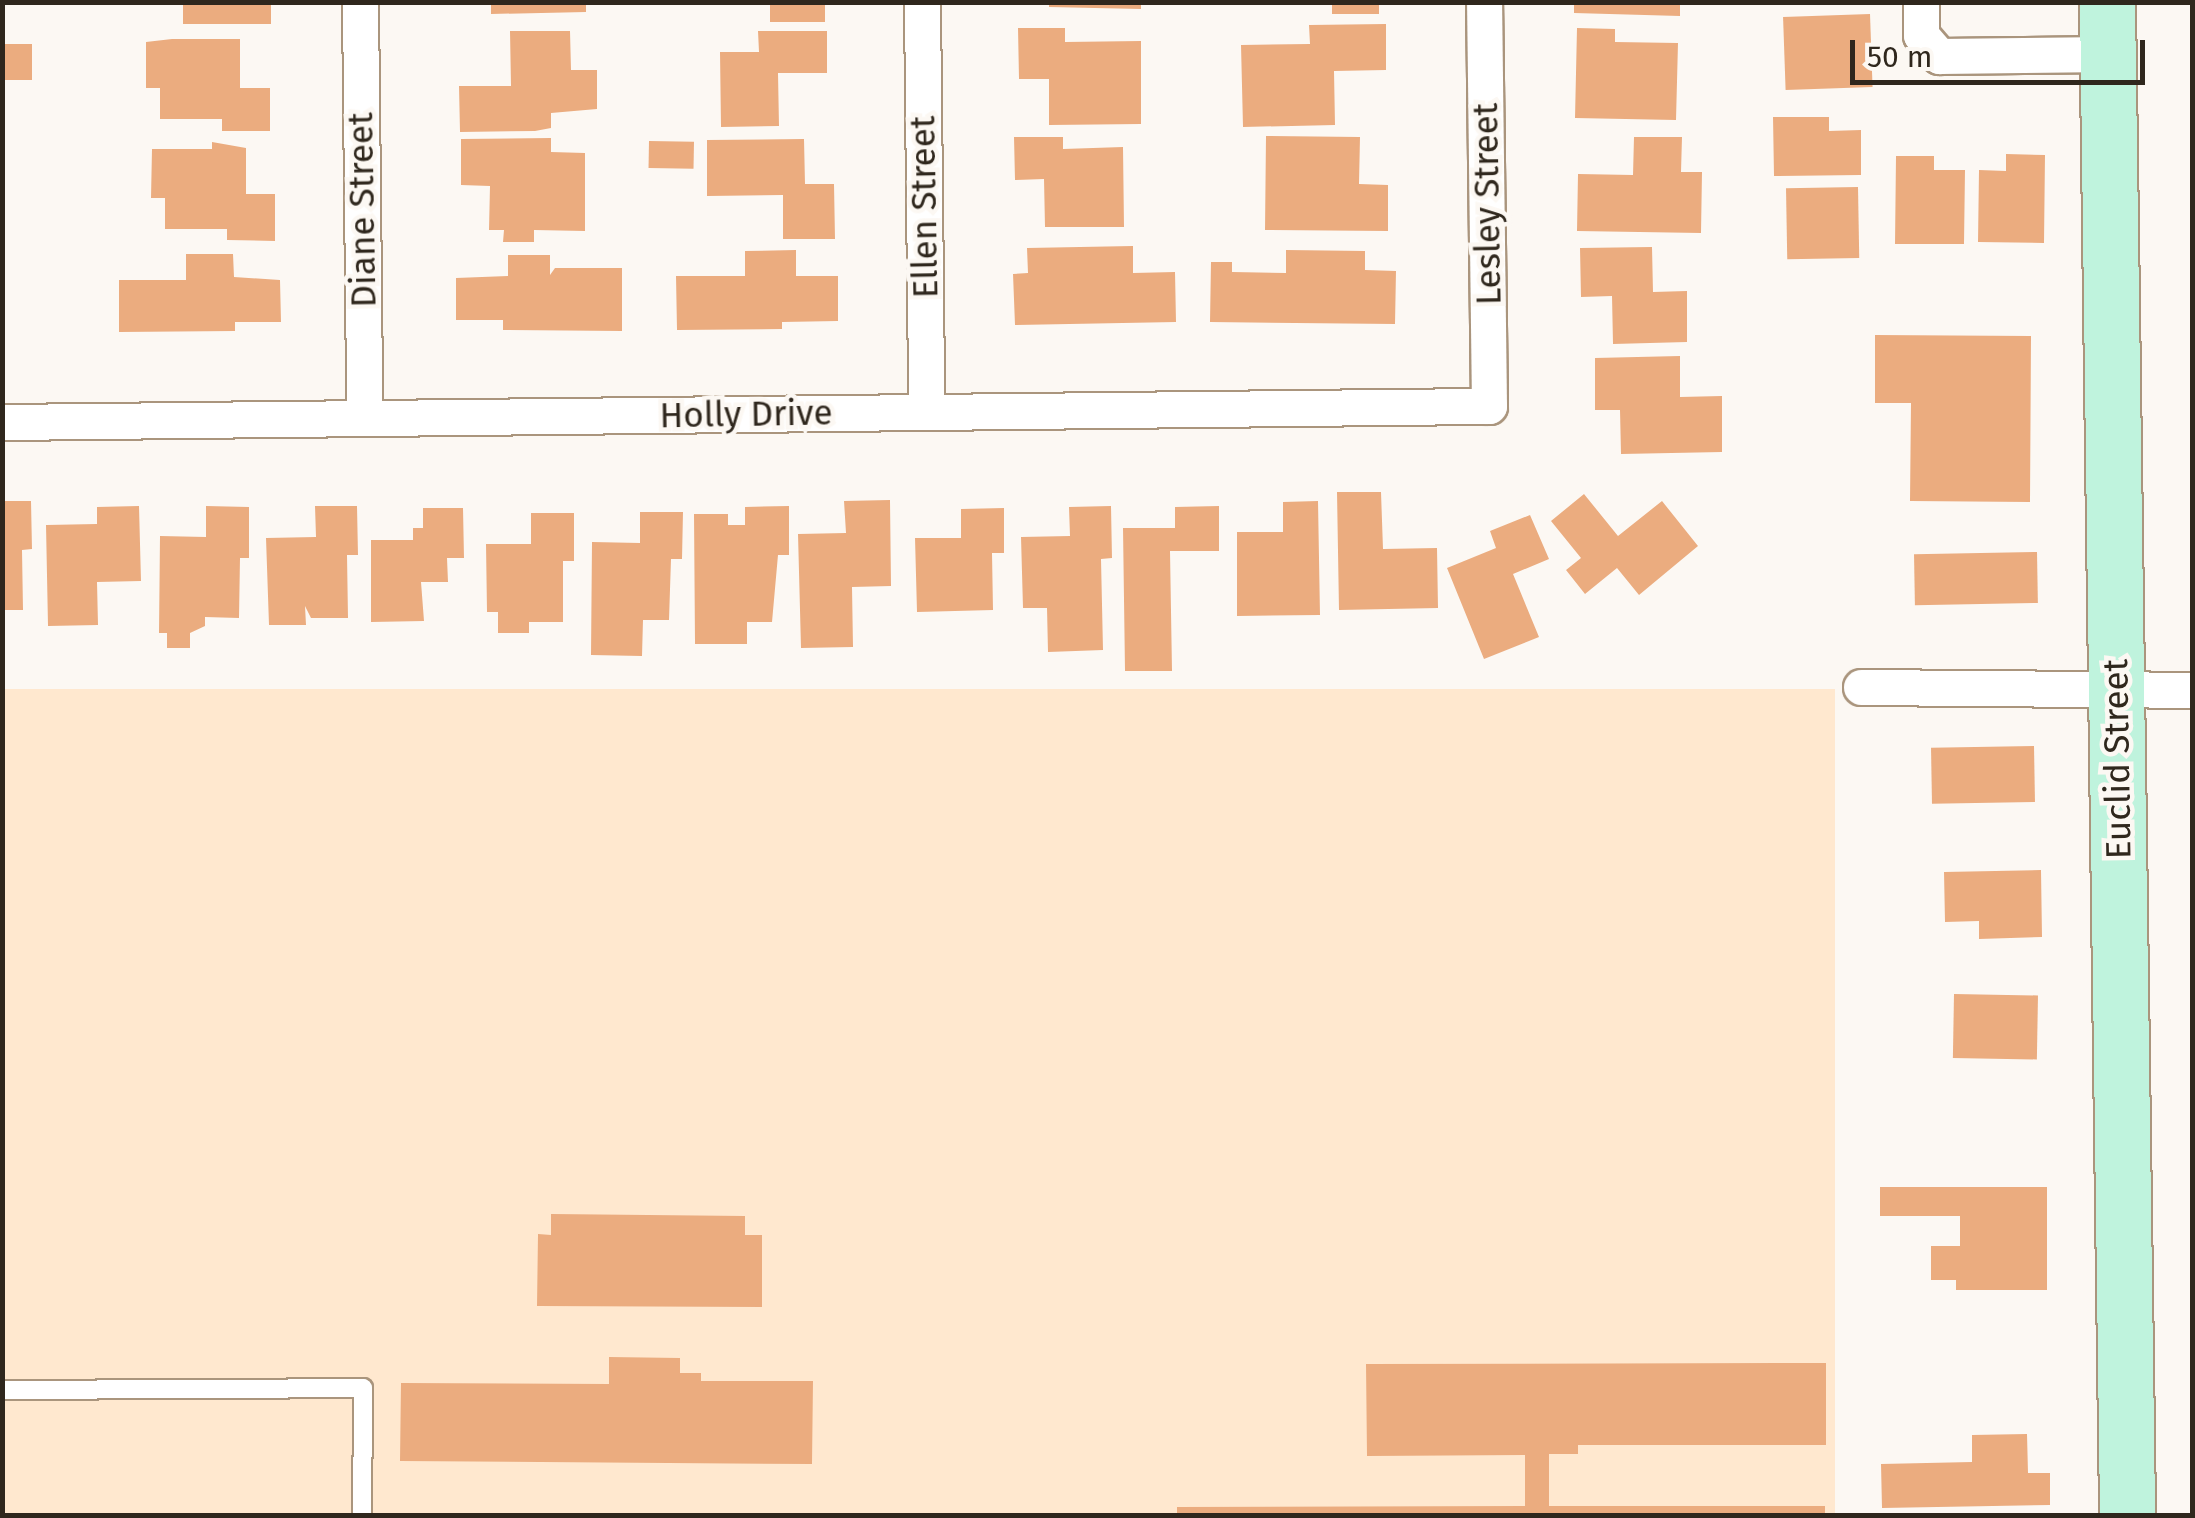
<!DOCTYPE html>
<style>
body{margin:0}
#map{position:relative;width:2195px;height:1518px;overflow:hidden;background:#fcf8f3;font-family:"Fira Sans",sans-serif}
div>[style]{position:absolute}
.built>*{inset:0;background:#ffe8cf;transform-origin:0 0}
.building>*{inset:0;background:#ebac7f;transform-origin:0 0}
.roads{filter:drop-shadow(2px 0 #aa957d) drop-shadow(-2px 0 #aa957d) drop-shadow(0 2px #aa957d) drop-shadow(0 -2px #aa957d)}
.service>*{height:18px;margin:-9px;padding:0 9px;transform-origin:9px;border-radius:9px;background:#fff}
.minor>*{height:35px;margin:-17.5px;padding:0 17.5px;transform-origin:17.5px;border-radius:17.5px;background:#fff}
.primary>*{height:55px;margin:-27.5px;padding:0 27.5px;transform-origin:27.5px;border-radius:27.5px;background:#bff3dd}
span{translate:-50% -50%;white-space:nowrap;text-align:center;line-height:1.15;-webkit-text-stroke:9px #fcf8f3;paint-order:stroke}
.street-label{font-size:35px;color:#2f271d}
.frame{position:absolute;inset:0;border:5px solid #2f271d;pointer-events:none}
.scale{position:absolute;left:1850px;top:40px;width:295px;height:45px;box-sizing:border-box;border:5px solid #2f271d;border-top:0;padding-left:12px;font-size:30px;line-height:35px;white-space:nowrap;color:#2f271d;-webkit-text-stroke:8px #fcf8f3;paint-order:stroke}
</style>
<div id="map">
<div class="built">
<div style="left:3px;top:689px;width:1832px;height:827px"></div>
</div>
<div class="building">
<div style="left:183px;top:2px;width:88px;height:22px"></div>
<div style="clip-path:polygon(491px 2px,586px 2px,586px 12px,491px 14px)"></div>
<div style="left:770px;top:2px;width:55px;height:20px"></div>
<div style="clip-path:polygon(1049px 2px,1141px 2px,1141px 9px,1049px 7px)"></div>
<div style="left:1332px;top:2px;width:47px;height:12px"></div>
<div style="clip-path:polygon(1574px 2px,1680px 2px,1680px 16px,1574px 13px)"></div>
<div style="left:1870px;top:14px;width:73px;height:87px;rotate:88deg"></div>
<div style="clip-path:polygon(1386px 24px,1386px 70px,1334px 71px,1335px 125px,1243px 127px,1241px 45px,1310px 44px,1309px 25px)"></div>
<div style="clip-path:polygon(1018px 28px,1065px 28px,1065px 42px,1141px 41px,1141px 124px,1049px 125px,1049px 79px,1019px 79px)"></div>
<div style="clip-path:polygon(1577px 28px,1615px 29px,1615px 42px,1678px 43px,1676px 120px,1575px 118px)"></div>
<div style="clip-path:polygon(510px 31px,570px 31px,571px 70px,597px 70px,597px 109px,551px 113px,551px 128px,535px 131px,460px 132px,459px 86px,511px 86px)"></div>
<div style="clip-path:polygon(758px 31px,827px 31px,827px 73px,778px 73px,779px 126px,721px 127px,720px 52px,759px 52px)"></div>
<div style="clip-path:polygon(172px 39px,240px 39px,240px 88px,270px 88px,270px 131px,222px 131px,222px 119px,160px 119px,160px 88px,146px 88px,146px 42px)"></div>
<div style="left:2px;top:44px;width:30px;height:36px"></div>
<div style="clip-path:polygon(1773px 117px,1829px 117px,1829px 131px,1861px 130px,1861px 175px,1774px 176px)"></div>
<div style="clip-path:polygon(1266px 136px,1360px 137px,1359px 184px,1388px 185px,1388px 231px,1265px 230px)"></div>
<div style="clip-path:polygon(1014px 137px,1063px 137px,1063px 149px,1123px 147px,1124px 227px,1045px 227px,1044px 179px,1015px 180px)"></div>
<div style="clip-path:polygon(1634px 137px,1682px 137px,1681px 172px,1702px 172px,1701px 233px,1577px 231px,1578px 174px,1633px 175px)"></div>
<div style="clip-path:polygon(551px 138px,551px 152px,585px 153px,585px 231px,534px 230px,534px 242px,503px 242px,504px 230px,489px 230px,490px 186px,461px 185px,461px 139px)"></div>
<div style="clip-path:polygon(804px 139px,805px 184px,834px 184px,835px 239px,783px 239px,783px 195px,707px 196px,707px 140px)"></div>
<div style="left:649px;top:141px;width:45px;height:27px;rotate:1deg"></div>
<div style="clip-path:polygon(212px 142px,246px 148px,246px 194px,275px 194px,275px 241px,227px 240px,227px 229px,165px 229px,165px 198px,151px 198px,152px 149px,212px 149px)"></div>
<div style="clip-path:polygon(2006px 154px,2045px 155px,2044px 243px,1978px 242px,1979px 170px,2006px 171px)"></div>
<div style="clip-path:polygon(1896px 156px,1934px 156px,1934px 170px,1965px 170px,1964px 244px,1895px 244px)"></div>
<div style="left:1858px;top:187px;width:71px;height:72px;rotate:89deg"></div>
<div style="clip-path:polygon(1133px 246px,1133px 273px,1175px 272px,1176px 322px,1015px 325px,1013px 274px,1028px 273px,1027px 248px)"></div>
<div style="clip-path:polygon(1652px 247px,1653px 292px,1687px 291px,1687px 342px,1613px 344px,1612px 296px,1581px 297px,1580px 248px)"></div>
<div style="clip-path:polygon(796px 250px,796px 276px,838px 276px,838px 321px,782px 322px,782px 329px,677px 330px,676px 276px,745px 276px,745px 251px)"></div>
<div style="clip-path:polygon(1286px 250px,1365px 251px,1365px 270px,1396px 271px,1395px 324px,1210px 322px,1211px 262px,1232px 262px,1232px 272px,1286px 273px)"></div>
<div style="clip-path:polygon(186px 254px,233px 254px,234px 277px,280px 280px,281px 322px,235px 322px,235px 331px,119px 332px,119px 280px,186px 280px)"></div>
<div style="clip-path:polygon(508px 255px,550px 255px,550px 275px,555px 268px,622px 268px,622px 331px,503px 330px,503px 320px,456px 320px,456px 278px,508px 276px)"></div>
<div style="clip-path:polygon(1875px 335px,2031px 336px,2030px 502px,1910px 501px,1911px 403px,1875px 403px)"></div>
<div style="clip-path:polygon(1680px 356px,1680px 397px,1722px 396px,1722px 452px,1621px 454px,1620px 410px,1595px 410px,1595px 358px)"></div>
<div style="clip-path:polygon(1337px 492px,1381px 492px,1383px 549px,1437px 548px,1438px 608px,1339px 610px)"></div>
<div style="clip-path:polygon(1584px 494px,1618px 536px,1662px 501px,1698px 546px,1639px 595px,1617px 568px,1585px 594px,1566px 570px,1581px 558px,1551px 521px)"></div>
<div style="clip-path:polygon(890px 500px,891px 586px,852px 587px,853px 647px,801px 648px,798px 534px,846px 533px,844px 501px)"></div>
<div style="clip-path:polygon(2px 501px,31px 501px,32px 549px,22px 550px,23px 610px,2px 610px)"></div>
<div style="clip-path:polygon(1318px 501px,1320px 615px,1237px 616px,1237px 532px,1283px 532px,1283px 502px)"></div>
<div style="clip-path:polygon(139px 506px,141px 581px,97px 582px,98px 625px,48px 626px,46px 525px,97px 524px,97px 507px)"></div>
<div style="clip-path:polygon(206px 506px,249px 507px,249px 558px,240px 558px,239px 618px,205px 617px,205px 626px,190px 633px,190px 648px,167px 648px,167px 633px,159px 633px,160px 536px,206px 537px)"></div>
<div style="clip-path:polygon(315px 506px,357px 506px,358px 555px,347px 555px,348px 618px,311px 618px,305px 606px,306px 625px,269px 625px,266px 538px,316px 537px)"></div>
<div style="clip-path:polygon(789px 506px,789px 555px,778px 555px,772px 622px,747px 622px,747px 644px,695px 644px,694px 514px,728px 514px,728px 525px,745px 525px,745px 507px)"></div>
<div style="clip-path:polygon(1111px 506px,1112px 558px,1101px 559px,1103px 650px,1048px 652px,1047px 608px,1023px 608px,1021px 537px,1070px 536px,1069px 507px)"></div>
<div style="clip-path:polygon(1219px 506px,1219px 551px,1170px 551px,1172px 671px,1125px 671px,1123px 528px,1175px 528px,1175px 507px)"></div>
<div style="clip-path:polygon(423px 508px,463px 508px,464px 558px,447px 558px,448px 582px,421px 582px,424px 621px,371px 622px,371px 540px,413px 540px,413px 528px,423px 528px)"></div>
<div style="clip-path:polygon(1004px 508px,1004px 553px,992px 553px,993px 610px,917px 612px,915px 538px,961px 538px,961px 509px)"></div>
<div style="clip-path:polygon(640px 512px,683px 512px,682px 559px,671px 559px,669px 620px,643px 620px,642px 656px,591px 655px,592px 542px,640px 543px)"></div>
<div style="clip-path:polygon(531px 513px,574px 513px,574px 561px,563px 561px,563px 622px,529px 622px,529px 633px,498px 633px,498px 612px,487px 612px,486px 544px,531px 544px)"></div>
<div style="clip-path:polygon(1530px 515px,1549px 559px,1513px 574px,1539px 637px,1484px 659px,1447px 568px,1496px 548px,1490px 531px)"></div>
<div style="left:2037px;top:552px;width:51px;height:123px;rotate:89deg"></div>
<div style="left:2034px;top:746px;width:56px;height:103px;rotate:89deg"></div>
<div style="clip-path:polygon(2041px 870px,2042px 937px,1979px 939px,1979px 921px,1945px 922px,1944px 872px)"></div>
<div style="left:1954px;top:994px;width:84px;height:64px;rotate:1deg"></div>
<div style="clip-path:polygon(1880px 1187px,2047px 1187px,2047px 1290px,1956px 1290px,1956px 1280px,1931px 1280px,1931px 1246px,1960px 1246px,1960px 1216px,1880px 1216px)"></div>
<div style="clip-path:polygon(551px 1214px,745px 1216px,745px 1235px,762px 1235px,762px 1307px,537px 1306px,538px 1234px,551px 1235px)"></div>
<div style="clip-path:polygon(609px 1357px,680px 1358px,680px 1373px,701px 1373px,701px 1381px,813px 1381px,812px 1464px,400px 1461px,401px 1383px,609px 1384px)"></div>
<div style="clip-path:polygon(1826px 1363px,1826px 1445px,1578px 1445px,1578px 1454px,1549px 1454px,1549px 1506px,1825px 1506px,1825px 1516px,1177px 1516px,1177px 1507px,1525px 1506px,1525px 1455px,1367px 1456px,1366px 1364px)"></div>
<div style="clip-path:polygon(2027px 1434px,2028px 1473px,2050px 1473px,2050px 1505px,1882px 1508px,1881px 1464px,1972px 1462px,1972px 1435px)"></div>
</div>
<div class="roads">
<div class="service">
<div style="left:2px;top:1390px;width:361px;rotate:-0.3deg"></div>
<div style="left:363px;top:1388px;width:128px;rotate:90.4deg"></div>
</div>
<div class="minor">
<div style="left:360px;top:2px;width:416px;rotate:89.4deg"></div>
<div style="left:922px;top:2px;width:410px;rotate:89.4deg"></div>
<div style="left:1921px;top:2px;width:33px;rotate:90deg"></div>
<div style="left:1921px;top:35px;width:28px;rotate:49deg"></div>
<div style="left:1939px;top:56px;width:169px;rotate:-0.7deg"></div>
<div style="left:2px;top:422px;width:1487px;rotate:-0.62deg"></div>
<div style="left:1489px;top:406px;width:404px;rotate:-90.7deg"></div>
<div style="left:1861px;top:687px;width:331px;rotate:0.5deg"></div>
</div>
<div class="primary">
<div style="left:2107px;top:2px;width:1514px;rotate:89.24deg"></div>
</div>
</div>
<div class="street-label">
<span style="left:1487px;top:204px;rotate:-91deg">Lesley Street</span>
<span style="left:924px;top:207px;rotate:-91deg">Ellen Street</span>
<span style="left:362px;top:210px;rotate:-91deg">Diane Street</span>
<span style="left:746px;top:414px;rotate:-1deg">Holly Drive</span>
<span style="left:2117px;top:759px;rotate:-91deg">Euclid Street</span>
</div>
<div class="frame"></div>
<div class="scale">50 m</div>
</div>
